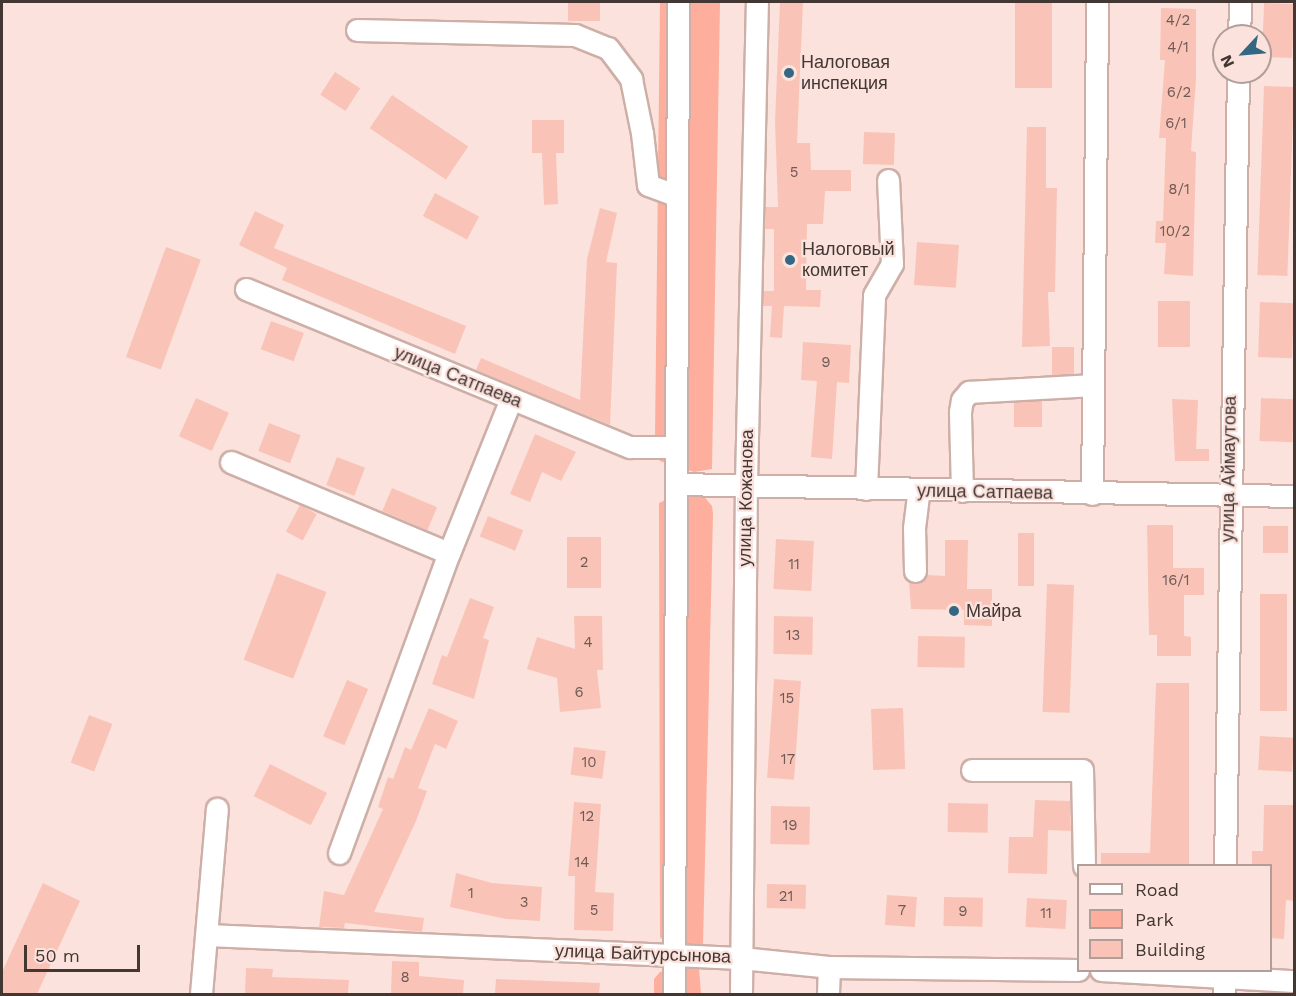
<!DOCTYPE html>
<meta charset="utf-8">
<style>
body{margin:0}
#map{position:relative;width:1296px;height:996px;overflow:hidden;background:#fce2dc;font-family:"Work Sans",sans-serif}
div>[style]{position:absolute}
.green>*{inset:0;background:#fdae9c}
.building>*{inset:0;background:#f9c4b7;transform-origin:0 0}
.roads{filter:drop-shadow(2px 0 #cdafa7) drop-shadow(-2px 0 #cdafa7) drop-shadow(0 2px #cdafa7) drop-shadow(0 -2px #cdafa7)}
.minor>*{height:21px;margin:-10.5px;padding:0 10.5px;transform-origin:10.5px;border-radius:10.5px;background:#fff}
.dots>*{width:16px;height:16px;translate:-50% -50%;box-sizing:border-box;border:3px solid #fce2dc;border-radius:50%}
span{translate:-50% -50%;white-space:nowrap;text-align:center;line-height:1.15;-webkit-text-stroke:4.5px #fce2dc;paint-order:stroke}
.number-label{font-size:15px;color:#705a55}
.number-label span{-webkit-text-stroke-width:0}
.poi-label{font-size:18px;color:#433734}
.left{translate:0 -50%;text-align:left}
.street-label{font-size:18px;color:#433734}
.frame{position:absolute;inset:0;border:3px solid #433734;pointer-events:none}
.legend{position:absolute;left:1077px;top:864px;width:195px;height:108px;box-sizing:border-box;background:#fce2dc;border:2px solid #b29e99;margin:0;padding:8px 10px;list-style:none;font-size:18px;color:#433734}
.legend li{display:flex;align-items:center;gap:12px;height:30px}
.legend b{width:30px;border:2px solid #b29e99}
.north{position:absolute;left:1212px;top:24px;width:60px;height:60px;box-sizing:border-box;background:#fce2dc;border:2px solid #b29e99;border-radius:50%;rotate:244deg;font-size:16px;font-weight:700;line-height:24px;text-align:center;color:#433734}
.north::after{content:'';display:block;margin:auto;width:21px;height:27px;background:#336784;clip-path:polygon(50% 0,100% 100%,50% 72%,0 100%)}
.scale{position:absolute;left:24px;top:945px;width:116px;height:27px;box-sizing:border-box;border:3px solid #433734;border-top:0;padding-left:8px;font-size:18px;line-height:21px;white-space:nowrap;color:#433734;-webkit-text-stroke:4px #fce2dc;paint-order:stroke}
</style>
<div id="map">
<div class="green">
<div style="clip-path:polygon(660px 2px,720px 2px,712px 469px,694px 472px,660px 461px,655px 439px)"></div>
<div style="clip-path:polygon(701px 493px,712px 506px,713px 514px,703px 945px,685px 951px,670px 947px,660px 937px,659px 503px,678px 494px)"></div>
<div style="clip-path:polygon(685px 964px,699px 969px,701px 994px,654px 994px,654px 979px,660px 972px)"></div>
</div>
<div class="building">
<div style="left:568px;top:2px;width:32px;height:19px"></div>
<div style="clip-path:polygon(780px 2px,803px 2px,797px 143px,810px 143px,811px 170px,851px 170px,851px 191px,825px 191px,823px 224px,807px 224px,806px 290px,821px 290px,820px 307px,784px 306px,782px 338px,770px 337px,772px 306px,763px 306px,763px 291px,774px 291px,774px 229px,765px 229px,765px 207px,778px 207px,775px 122px)"></div>
<div style="left:1015px;top:2px;width:37px;height:86px"></div>
<div style="left:1264px;top:3px;width:30px;height:54px;rotate:2deg"></div>
<div style="clip-path:polygon(1161px 8px,1196px 9px,1196px 79px,1191px 151px,1196px 152px,1193px 276px,1164px 274px,1166px 243px,1155px 243px,1156px 221px,1163px 221px,1166px 138px,1159px 138px,1165px 60px,1160px 60px)"></div>
<div style="left:335px;top:72px;width:30px;height:27px;rotate:33deg"></div>
<div style="left:1264px;top:86px;width:30px;height:189px;rotate:2deg"></div>
<div style="left:392px;top:95px;width:92px;height:40px;rotate:34deg"></div>
<div style="clip-path:polygon(532px 120px,564px 120px,564px 153px,556px 153px,558px 204px,544px 205px,542px 153px,532px 153px)"></div>
<div style="clip-path:polygon(1027px 127px,1046px 127px,1046px 188px,1057px 188px,1055px 292px,1048px 292px,1050px 346px,1022px 347px)"></div>
<div style="left:864px;top:132px;width:31px;height:32px;rotate:2deg"></div>
<div style="left:435px;top:193px;width:50px;height:26px;rotate:28deg"></div>
<div style="clip-path:polygon(600px 208px,617px 213px,606px 262px,617px 263px,610px 425px,476px 370px,481px 358px,580px 400px,587px 259px)"></div>
<div style="clip-path:polygon(255px 211px,284px 225px,274px 248px,466px 326px,455px 354px,282px 280px,287px 268px,239px 245px)"></div>
<div style="left:917px;top:242px;width:42px;height:43px;rotate:4deg"></div>
<div style="left:166px;top:247px;width:37px;height:117px;rotate:20deg"></div>
<div style="left:1158px;top:301px;width:32px;height:46px"></div>
<div style="left:1260px;top:302px;width:34px;height:55px;rotate:2deg"></div>
<div style="left:271px;top:321px;width:35px;height:30px;rotate:20deg"></div>
<div style="clip-path:polygon(803px 342px,851px 345px,849px 383px,837px 382px,832px 459px,811px 457px,817px 381px,801px 380px)"></div>
<div style="left:1052px;top:347px;width:22px;height:28px"></div>
<div style="left:196px;top:398px;width:36px;height:42px;rotate:24deg"></div>
<div style="left:1261px;top:398px;width:33px;height:43px;rotate:2deg"></div>
<div style="clip-path:polygon(1172px 399px,1198px 400px,1196px 449px,1209px 449px,1209px 461px,1175px 461px)"></div>
<div style="left:1042px;top:401px;width:26px;height:28px;rotate:90deg"></div>
<div style="left:269px;top:423px;width:34px;height:30px;rotate:21deg"></div>
<div style="clip-path:polygon(535px 434px,576px 452px,561px 481px,542px 472px,530px 502px,510px 494px)"></div>
<div style="left:337px;top:457px;width:30px;height:30px;rotate:21deg"></div>
<div style="left:392px;top:488px;width:49px;height:25px;rotate:23deg"></div>
<div style="left:300px;top:505px;width:19px;height:30px;rotate:28deg"></div>
<div style="left:488px;top:516px;width:38px;height:22px;rotate:22deg"></div>
<div style="clip-path:polygon(1147px 525px,1173px 525px,1173px 568px,1204px 568px,1204px 595px,1184px 595px,1184px 636px,1191px 637px,1191px 656px,1157px 656px,1157px 635px,1149px 635px)"></div>
<div style="left:1263px;top:526px;width:25px;height:27px"></div>
<div style="left:1018px;top:533px;width:16px;height:53px"></div>
<div style="left:567px;top:537px;width:34px;height:51px"></div>
<div style="left:776px;top:539px;width:38px;height:50px;rotate:3deg"></div>
<div style="clip-path:polygon(945px 540px,968px 540px,967px 589px,992px 589px,992px 626px,964px 625px,964px 610px,911px 609px,909px 582px,921px 582px,927px 575px,945px 576px)"></div>
<div style="left:277px;top:573px;width:53px;height:93px;rotate:21deg"></div>
<div style="left:1047px;top:584px;width:27px;height:128px;rotate:2deg"></div>
<div style="left:1260px;top:594px;width:27px;height:117px"></div>
<div style="clip-path:polygon(470px 598px,494px 607px,483px 638px,489px 640px,474px 699px,432px 684px,442px 655px,447px 657px)"></div>
<div style="clip-path:polygon(574px 616px,602px 616px,603px 670px,597px 670px,601px 708px,560px 712px,557px 678px,527px 669px,537px 637px,575px 649px)"></div>
<div style="left:774px;top:616px;width:39px;height:38px;rotate:1deg"></div>
<div style="left:918px;top:636px;width:47px;height:31px;rotate:1deg"></div>
<div style="left:774px;top:679px;width:27px;height:99px;rotate:4deg"></div>
<div style="left:347px;top:680px;width:23px;height:61px;rotate:23deg"></div>
<div style="clip-path:polygon(1156px 683px,1189px 683px,1189px 866px,1101px 866px,1101px 853px,1150px 853px)"></div>
<div style="clip-path:polygon(429px 708px,458px 721px,446px 749px,435px 744px,418px 788px,427px 791px,416px 821px,374px 912px,424px 918px,422px 932px,345px 923px,344px 928px,319px 927px,324px 891px,344px 895px,383px 809px,378px 807px,388px 777px,393px 779px,405px 747px,411px 750px)"></div>
<div style="left:903px;top:708px;width:61px;height:32px;rotate:88deg"></div>
<div style="left:89px;top:715px;width:25px;height:51px;rotate:21deg"></div>
<div style="left:1260px;top:736px;width:34px;height:34px;rotate:3deg"></div>
<div style="left:574px;top:747px;width:32px;height:28px;rotate:7deg"></div>
<div style="left:270px;top:764px;width:64px;height:36px;rotate:27deg"></div>
<div style="clip-path:polygon(1035px 800px,1070px 801px,1071px 831px,1048px 830px,1047px 874px,1008px 873px,1009px 837px,1033px 837px)"></div>
<div style="clip-path:polygon(574px 802px,601px 804px,595px 892px,614px 893px,613px 931px,574px 930px,575px 876px,568px 876px)"></div>
<div style="left:948px;top:803px;width:40px;height:29px;rotate:1deg"></div>
<div style="clip-path:polygon(1264px 805px,1294px 805px,1294px 901px,1286px 900px,1284px 939px,1270px 938px,1270px 866px,1252px 866px,1252px 851px,1263px 851px)"></div>
<div style="left:771px;top:806px;width:39px;height:38px;rotate:1deg"></div>
<div style="clip-path:polygon(456px 873px,492px 883px,542px 887px,540px 921px,506px 919px,450px 907px)"></div>
<div style="clip-path:polygon(43px 883px,80px 901px,37px 994px,2px 994px,2px 972px)"></div>
<div style="left:767px;top:884px;width:39px;height:24px;rotate:1deg"></div>
<div style="left:887px;top:895px;width:30px;height:30px;rotate:4deg"></div>
<div style="left:944px;top:897px;width:39px;height:29px;rotate:1deg"></div>
<div style="left:1027px;top:898px;width:40px;height:29px;rotate:3deg"></div>
<div style="clip-path:polygon(392px 961px,419px 962px,419px 976px,464px 980px,463px 994px,391px 994px)"></div>
<div style="clip-path:polygon(246px 968px,273px 969px,272px 977px,349px 980px,348px 994px,245px 994px)"></div>
<div style="clip-path:polygon(496px 979px,600px 983px,599px 994px,495px 994px)"></div>
</div>
<div class="roads">
<div class="minor">
<div style="left:357px;top:30px;width:218px;rotate:1.3deg"></div>
<div style="left:575px;top:35px;width:35px;rotate:22deg"></div>
<div style="left:608px;top:48px;width:39px;rotate:53deg"></div>
<div style="left:631px;top:79px;width:55px;rotate:78.5deg"></div>
<div style="left:642px;top:133px;width:52px;rotate:83.4deg"></div>
<div style="left:648px;top:185px;width:30px;rotate:20deg"></div>
<div style="left:1239px;top:36px;width:34px;rotate:-88deg"></div>
<div style="left:246px;top:289px;width:415px;rotate:22.4deg"></div>
<div style="left:630px;top:447px;width:44px"></div>
<div style="left:231px;top:462px;width:236px;rotate:22.7deg"></div>
<div style="left:449px;top:553px;width:166px;rotate:-68.1deg"></div>
<div style="left:676px;top:484px;width:618px;rotate:1.11deg"></div>
<div style="left:866px;top:489px;width:194px;rotate:-87.6deg"></div>
<div style="left:874px;top:295px;width:36px;rotate:-60deg"></div>
<div style="left:892px;top:264px;width:84px;rotate:-92.7deg"></div>
<div style="left:962px;top:491px;width:79px;rotate:-91.5deg"></div>
<div style="left:960px;top:412px;width:12px;rotate:-81deg"></div>
<div style="left:962px;top:400px;width:11px;rotate:-49deg"></div>
<div style="left:969px;top:392px;width:124px;rotate:-3.2deg"></div>
<div style="left:1092px;top:494px;width:492px;rotate:-89.4deg"></div>
<div style="left:915px;top:571px;width:43px;rotate:-91.3deg"></div>
<div style="left:914px;top:528px;width:38px;rotate:-83deg"></div>
<div style="left:972px;top:770px;width:110px"></div>
<div style="left:1082px;top:770px;width:96px;rotate:88.8deg"></div>
<div style="left:339px;top:853px;width:320px;rotate:-69.9deg"></div>
<div style="left:1225px;top:866px;width:794px;rotate:-89.06deg"></div>
<div style="left:207px;top:935px;width:534px;rotate:2.47deg"></div>
<div style="left:741px;top:958px;width:88px;rotate:5.8deg"></div>
<div style="left:829px;top:967px;width:249px;rotate:0.7deg"></div>
<div style="left:1101px;top:970px;width:193px;rotate:3.3deg"></div>
<div style="left:201px;top:994px;width:186px;rotate:-85.1deg"></div>
<div style="left:674px;top:994px;width:992px;rotate:-89.77deg"></div>
<div style="left:741px;top:994px;width:511px;rotate:-89.44deg"></div>
<div style="left:746px;top:483px;width:481px;rotate:-88.7deg"></div>
<div style="left:828px;top:994px;width:27px;rotate:-88deg"></div>
<div style="left:1224px;top:994px;width:24px;rotate:-90deg"></div>
</div>
</div>
<div class="dots">
<div style="left:789px;top:73px;background:#336784"></div>
<div style="left:790px;top:260px;background:#336784"></div>
<div style="left:954px;top:611px;background:#336784"></div>
</div>
<div class="number-label">
<span style="left:1178px;top:21px">4/2</span>
<span style="left:1178px;top:48px">4/1</span>
<span style="left:1179px;top:93px">6/2</span>
<span style="left:1176px;top:124px">6/1</span>
<span style="left:794px;top:173px">5</span>
<span style="left:1179px;top:190px">8/1</span>
<span style="left:1175px;top:232px">10/2</span>
<span style="left:826px;top:363px">9</span>
<span style="left:584px;top:563px">2</span>
<span style="left:794px;top:565px">11</span>
<span style="left:1176px;top:581px">16/1</span>
<span style="left:793px;top:636px">13</span>
<span style="left:588px;top:643px">4</span>
<span style="left:579px;top:693px">6</span>
<span style="left:787px;top:699px">15</span>
<span style="left:788px;top:760px">17</span>
<span style="left:589px;top:763px">10</span>
<span style="left:587px;top:817px">12</span>
<span style="left:790px;top:826px">19</span>
<span style="left:582px;top:863px">14</span>
<span style="left:471px;top:894px">1</span>
<span style="left:786px;top:897px">21</span>
<span style="left:524px;top:903px">3</span>
<span style="left:594px;top:911px">5</span>
<span style="left:902px;top:911px">7</span>
<span style="left:963px;top:912px">9</span>
<span style="left:1046px;top:914px">11</span>
<span style="left:405px;top:978px">8</span>
</div>
<div class="poi-label">
<span class="left" style="left:801px;top:73px">Налоговая<br>инспекция</span>
<span class="left" style="left:802px;top:260px">Налоговый<br>комитет</span>
<span class="left" style="left:966px;top:611px">Майра</span>
</div>
<div class="street-label">
<span style="left:458px;top:377px;rotate:22deg">улица Сатпаева</span>
<span style="left:1229px;top:469px;rotate:-89deg">улица Аймаутова</span>
<span style="left:985px;top:492px;rotate:1deg">улица Сатпаева</span>
<span style="left:746px;top:498px;rotate:-89deg">улица Кожанова</span>
<span style="left:643px;top:954px;rotate:2deg">улица Байтурсынова</span>
</div>
<div class="frame"></div>
<ul class="legend">
<li><b style="height:8px;background:#fff"></b>Road</li>
<li><b style="height:16px;background:#fdae9c"></b>Park</li>
<li><b style="height:16px;background:#f9c4b7"></b>Building</li>
</ul>
<div class="north">N</div>
<div class="scale">50 m</div>
</div>
